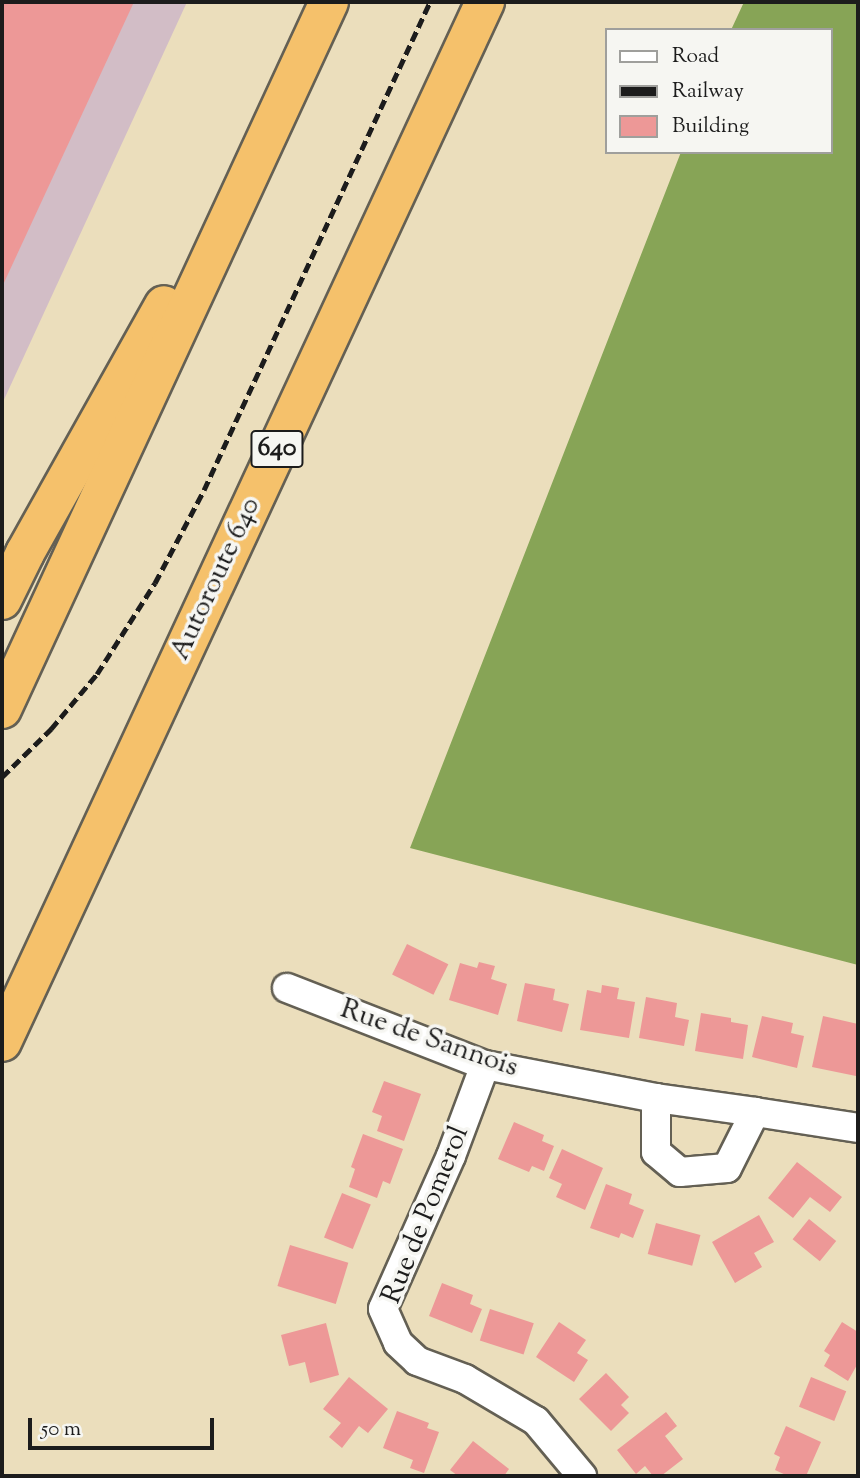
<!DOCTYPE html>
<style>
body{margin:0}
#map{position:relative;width:860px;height:1478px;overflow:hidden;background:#ebdebc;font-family:"Sorts Mill Goudy",serif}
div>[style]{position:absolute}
.industrial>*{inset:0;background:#d2bdc6}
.forest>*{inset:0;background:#87a456}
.building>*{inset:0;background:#ed9897;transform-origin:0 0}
.roads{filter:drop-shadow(2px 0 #646054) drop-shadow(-2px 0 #646054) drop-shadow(0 2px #646054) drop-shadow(0 -2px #646054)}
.street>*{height:28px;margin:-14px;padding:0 14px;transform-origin:14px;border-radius:14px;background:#fff}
.highway>*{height:38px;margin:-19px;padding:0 19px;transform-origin:19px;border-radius:19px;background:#f5c16b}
.rail>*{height:5px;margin-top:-2.5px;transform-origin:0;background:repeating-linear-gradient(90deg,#1c1c1c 0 10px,transparent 0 15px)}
span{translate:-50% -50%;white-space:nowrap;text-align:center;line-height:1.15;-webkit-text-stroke:7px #f6f6f2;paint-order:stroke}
.shield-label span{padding:2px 5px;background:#f6f6f2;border:2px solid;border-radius:5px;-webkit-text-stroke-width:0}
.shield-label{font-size:26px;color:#1c1c1c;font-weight:700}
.street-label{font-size:28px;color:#1c1c1c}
.frame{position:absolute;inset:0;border:4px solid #1c1c1c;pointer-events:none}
.legend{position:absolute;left:605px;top:28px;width:228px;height:126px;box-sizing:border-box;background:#f6f6f2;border:2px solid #9f9f9c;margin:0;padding:9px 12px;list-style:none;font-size:21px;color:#1c1c1c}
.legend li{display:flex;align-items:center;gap:14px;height:35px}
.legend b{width:35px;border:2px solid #9f9f9c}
.scale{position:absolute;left:28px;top:1418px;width:186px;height:32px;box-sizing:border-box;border:4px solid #1c1c1c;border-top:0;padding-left:9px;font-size:21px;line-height:24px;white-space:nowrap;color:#1c1c1c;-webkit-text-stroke:5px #f6f6f2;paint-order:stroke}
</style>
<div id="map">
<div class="industrial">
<div style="clip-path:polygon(2px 2px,187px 2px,2px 404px)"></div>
</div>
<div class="forest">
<div style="clip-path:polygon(744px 2px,858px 2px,858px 965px,410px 848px,681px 152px,830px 152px,830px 30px,731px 30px)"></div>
</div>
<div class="building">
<div style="clip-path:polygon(2px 2px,134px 2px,2px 287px)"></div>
<div style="left:407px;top:944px;width:46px;height:34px;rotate:26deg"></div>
<div style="clip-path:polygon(479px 962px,495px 966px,491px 979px,507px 984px,498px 1015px,449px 1000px,460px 963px,477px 968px)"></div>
<div style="clip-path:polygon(525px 983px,555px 989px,553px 1000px,569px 1004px,562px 1032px,517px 1021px)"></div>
<div style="clip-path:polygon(602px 985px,619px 988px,617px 999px,635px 1002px,629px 1038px,580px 1030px,587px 990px,601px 993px)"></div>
<div style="clip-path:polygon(646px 997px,677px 1003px,675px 1017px,689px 1020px,684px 1046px,639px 1038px)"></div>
<div style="clip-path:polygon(701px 1013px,731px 1018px,731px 1022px,748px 1025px,743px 1059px,695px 1051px)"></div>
<div style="clip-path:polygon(762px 1016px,793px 1023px,791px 1033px,804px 1036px,797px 1068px,752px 1057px)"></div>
<div style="clip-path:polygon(823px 1016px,858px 1024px,856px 1076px,812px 1067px)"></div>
<div style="clip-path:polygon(384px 1081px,421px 1094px,404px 1141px,377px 1131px,382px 1116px,372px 1112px)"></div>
<div style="clip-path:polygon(514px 1122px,544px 1135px,542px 1141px,554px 1146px,544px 1171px,532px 1166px,529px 1172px,498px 1159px)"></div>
<div style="clip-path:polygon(363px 1134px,403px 1149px,390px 1184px,383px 1181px,377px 1198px,349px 1187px,355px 1169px,351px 1167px)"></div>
<div style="clip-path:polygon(562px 1149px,603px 1168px,585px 1210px,556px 1197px,562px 1184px,549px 1178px)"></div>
<div style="clip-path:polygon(797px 1162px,842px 1197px,830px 1212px,810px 1197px,793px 1218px,768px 1198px)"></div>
<div style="clip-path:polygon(606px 1184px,632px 1194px,629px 1204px,644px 1210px,633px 1238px,621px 1233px,619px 1238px,590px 1228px)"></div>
<div style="left:342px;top:1193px;width:31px;height:48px;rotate:22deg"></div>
<div style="clip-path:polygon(759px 1215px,774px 1242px,754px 1253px,762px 1267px,735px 1283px,712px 1242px)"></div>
<div style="left:809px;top:1219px;width:35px;height:26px;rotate:39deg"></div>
<div style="left:656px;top:1223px;width:46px;height:32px;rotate:15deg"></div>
<div style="left:290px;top:1245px;width:61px;height:43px;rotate:17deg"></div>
<div style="clip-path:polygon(442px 1283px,473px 1295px,470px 1304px,482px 1309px,472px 1333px,429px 1316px)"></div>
<div style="left:490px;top:1309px;width:46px;height:33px;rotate:18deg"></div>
<div style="clip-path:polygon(559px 1322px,586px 1340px,577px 1353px,588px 1360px,574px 1382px,536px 1357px)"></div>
<div style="clip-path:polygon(842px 1322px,858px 1332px,858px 1363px,848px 1381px,824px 1366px,830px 1355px,824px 1351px)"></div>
<div style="clip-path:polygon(326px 1323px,339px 1375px,310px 1383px,305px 1362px,289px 1366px,281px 1335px)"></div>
<div style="clip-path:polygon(606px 1373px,629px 1397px,621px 1405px,629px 1413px,611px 1431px,579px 1399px)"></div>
<div style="clip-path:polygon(349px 1377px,388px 1409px,368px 1433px,359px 1426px,342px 1448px,329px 1437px,341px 1423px,323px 1409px)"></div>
<div style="left:811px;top:1377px;width:38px;height:32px;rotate:22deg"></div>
<div style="clip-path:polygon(397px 1411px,429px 1423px,427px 1428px,439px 1432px,424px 1473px,410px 1468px,413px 1460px,383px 1448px)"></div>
<div style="clip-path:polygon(666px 1412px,677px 1426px,665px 1436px,683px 1459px,661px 1476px,653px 1476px,645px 1466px,636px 1474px,617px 1450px)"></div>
<div style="clip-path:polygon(786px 1426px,821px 1442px,806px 1476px,788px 1476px,775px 1470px,780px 1457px,774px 1454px)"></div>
<div style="clip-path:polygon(473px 1441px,509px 1469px,504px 1476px,458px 1476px,450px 1470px)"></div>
</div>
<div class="roads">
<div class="street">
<div style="left:287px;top:988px;width:212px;rotate:21.3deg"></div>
<div style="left:485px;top:1065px;width:174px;rotate:10.9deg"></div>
<div style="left:656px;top:1098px;width:54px;rotate:90deg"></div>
<div style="left:656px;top:1152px;width:31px;rotate:40deg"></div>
<div style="left:680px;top:1172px;width:47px;rotate:-4.9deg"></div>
<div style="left:727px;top:1168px;width:63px;rotate:-63.4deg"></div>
<div style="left:755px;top:1112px;width:104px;rotate:8.8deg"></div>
<div style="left:485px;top:1065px;width:97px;rotate:110.5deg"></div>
<div style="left:451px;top:1156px;width:167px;rotate:114deg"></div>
<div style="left:383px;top:1309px;width:37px;rotate:66deg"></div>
<div style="left:398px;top:1343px;width:26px;rotate:43deg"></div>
<div style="left:417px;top:1361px;width:51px;rotate:20.6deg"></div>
<div style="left:465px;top:1379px;width:82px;rotate:30.6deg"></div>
<div style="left:536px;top:1421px;width:72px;rotate:50.1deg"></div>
<div style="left:656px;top:1098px;width:100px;rotate:8deg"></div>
</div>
<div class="highway">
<div style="left:2px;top:600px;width:52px;rotate:-63.9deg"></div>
<div style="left:25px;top:553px;width:284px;rotate:-60.7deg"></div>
<div style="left:2px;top:709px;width:779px;rotate:-65.18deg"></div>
<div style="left:2px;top:1042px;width:1147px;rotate:-65.09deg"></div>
</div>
</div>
<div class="rail">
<div style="left:2px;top:777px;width:69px;rotate:-44.4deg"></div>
<div style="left:51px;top:729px;width:72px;rotate:-50.1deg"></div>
<div style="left:97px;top:674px;width:108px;rotate:-57.5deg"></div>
<div style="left:155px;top:583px;width:105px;rotate:-62.2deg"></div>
<div style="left:204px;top:490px;width:538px;rotate:-65.15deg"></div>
</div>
<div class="shield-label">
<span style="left:277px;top:449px">640</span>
</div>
<div class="street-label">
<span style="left:216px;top:579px;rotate:-65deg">Autoroute 640</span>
<span style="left:429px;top:1039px;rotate:19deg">Rue de Sannois</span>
<span style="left:426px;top:1215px;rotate:-68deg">Rue de Pomerol</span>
</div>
<div class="frame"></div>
<ul class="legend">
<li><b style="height:9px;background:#fff"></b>Road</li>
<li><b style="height:9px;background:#1c1c1c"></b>Railway</li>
<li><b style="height:19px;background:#ed9897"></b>Building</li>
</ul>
<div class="scale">50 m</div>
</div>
